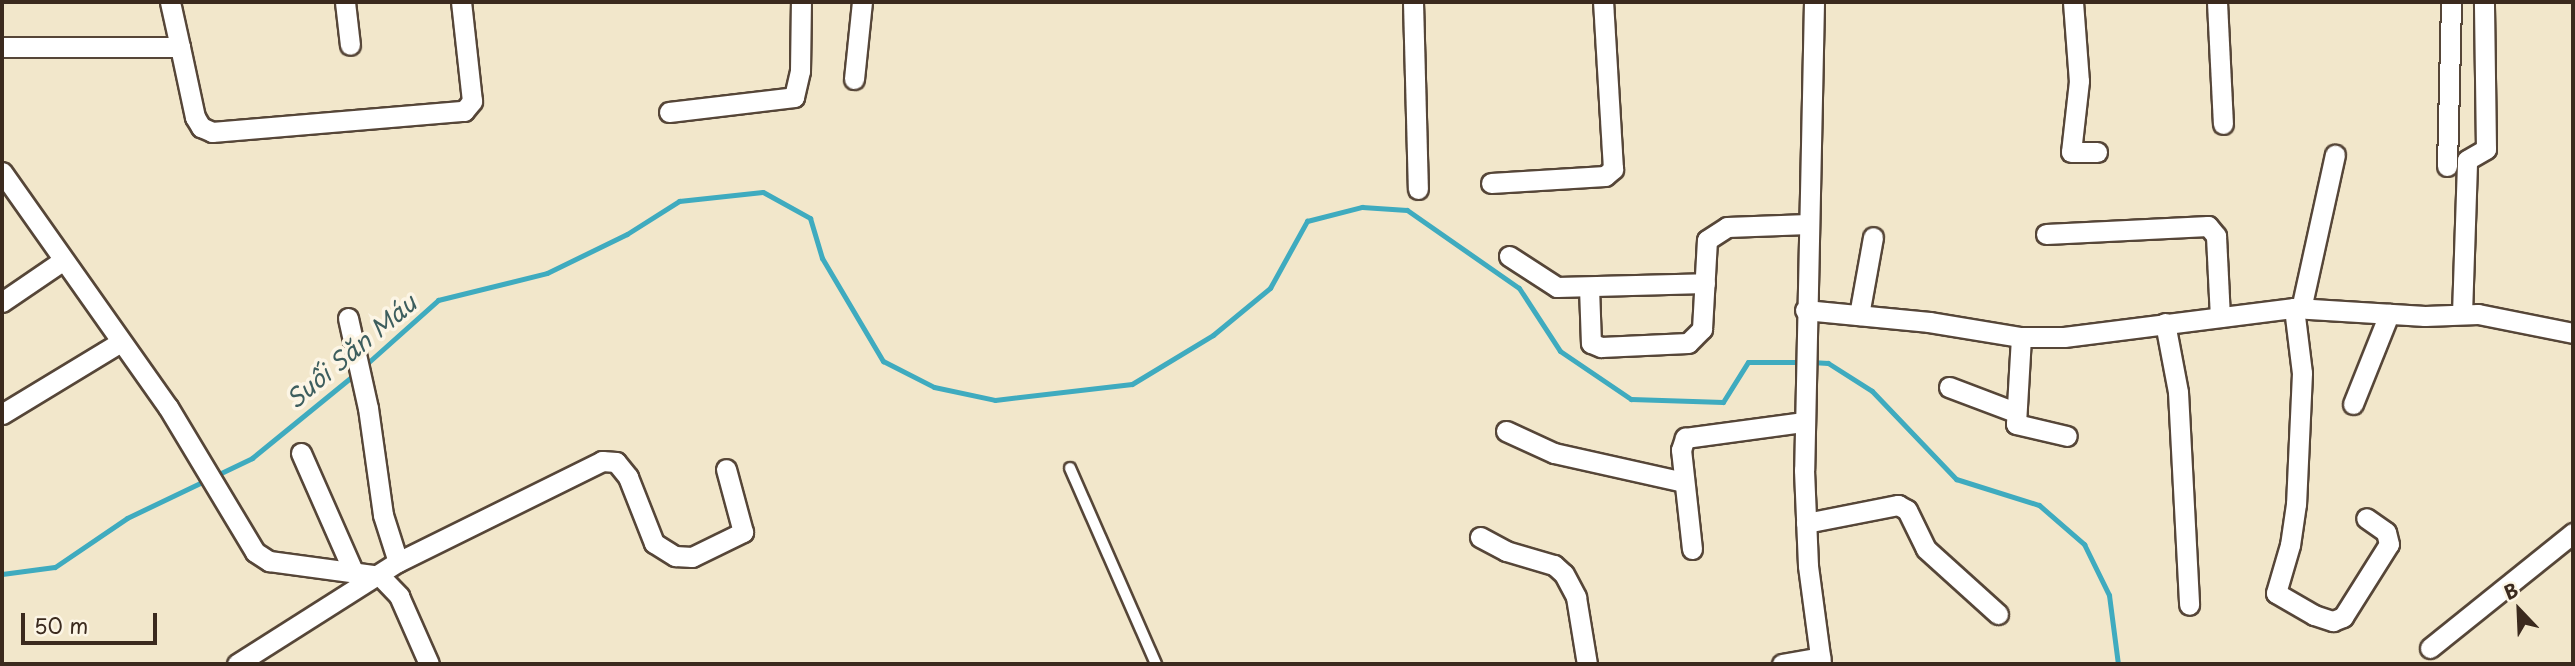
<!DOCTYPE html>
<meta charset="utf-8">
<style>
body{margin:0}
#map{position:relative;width:2575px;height:666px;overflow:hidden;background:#f2e7cb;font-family:"Playpen Sans",sans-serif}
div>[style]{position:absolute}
.stream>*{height:5px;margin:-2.5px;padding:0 2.5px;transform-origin:2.5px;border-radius:2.5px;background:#3fabbf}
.roads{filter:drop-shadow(2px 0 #564638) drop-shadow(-2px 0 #564638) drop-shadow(0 2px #564638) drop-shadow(0 -2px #564638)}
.service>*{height:10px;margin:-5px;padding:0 5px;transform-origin:5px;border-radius:5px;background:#fff}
.minor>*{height:19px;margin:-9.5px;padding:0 9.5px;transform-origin:9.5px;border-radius:9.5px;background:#fff}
span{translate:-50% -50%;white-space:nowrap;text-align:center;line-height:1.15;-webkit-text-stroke:7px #fcf5e5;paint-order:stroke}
.water-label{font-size:24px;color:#3d5e5e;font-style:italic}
.frame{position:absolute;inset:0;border:4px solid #3b2a1e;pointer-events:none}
.north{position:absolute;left:2484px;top:575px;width:70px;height:70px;-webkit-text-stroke:5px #fcf5e5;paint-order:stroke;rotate:337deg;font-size:19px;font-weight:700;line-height:28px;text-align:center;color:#3b2a1e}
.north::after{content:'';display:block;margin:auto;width:24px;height:32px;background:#3b2a1e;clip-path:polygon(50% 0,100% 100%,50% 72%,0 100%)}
.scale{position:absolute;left:21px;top:613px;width:136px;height:32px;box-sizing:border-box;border:4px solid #3b2a1e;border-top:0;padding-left:9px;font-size:21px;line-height:24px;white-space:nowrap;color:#3b2a1e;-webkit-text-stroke:5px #fcf5e5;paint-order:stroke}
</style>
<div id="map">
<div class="stream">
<div style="left:1811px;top:362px;width:17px;rotate:3deg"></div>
<div style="left:1828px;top:363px;width:52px;rotate:32.5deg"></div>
<div style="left:1872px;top:391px;width:122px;rotate:46.3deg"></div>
<div style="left:1956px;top:479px;width:87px;rotate:17.4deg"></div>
<div style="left:2039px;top:505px;width:60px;rotate:40.9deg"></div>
<div style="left:2084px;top:544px;width:57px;rotate:63.9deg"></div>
<div style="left:2109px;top:595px;width:70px;rotate:82.6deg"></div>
<div style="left:362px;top:368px;width:102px;rotate:-41.8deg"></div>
<div style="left:438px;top:300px;width:112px;rotate:-13.9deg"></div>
<div style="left:547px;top:273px;width:89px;rotate:-26deg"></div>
<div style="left:627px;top:234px;width:62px;rotate:-32.4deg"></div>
<div style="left:679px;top:201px;width:84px;rotate:-6.1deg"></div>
<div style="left:763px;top:192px;width:54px;rotate:29deg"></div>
<div style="left:810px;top:218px;width:42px;rotate:73.3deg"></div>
<div style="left:822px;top:258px;width:120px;rotate:59.4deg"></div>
<div style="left:883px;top:361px;width:57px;rotate:27deg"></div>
<div style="left:934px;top:387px;width:62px;rotate:12deg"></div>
<div style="left:995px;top:400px;width:138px;rotate:-6.7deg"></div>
<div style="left:1132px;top:384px;width:95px;rotate:-31.2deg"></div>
<div style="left:1213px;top:335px;width:74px;rotate:-39.5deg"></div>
<div style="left:1270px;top:288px;width:77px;rotate:-61.1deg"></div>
<div style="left:1307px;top:221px;width:57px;rotate:-14.3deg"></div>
<div style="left:1362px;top:207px;width:45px;rotate:3.8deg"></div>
<div style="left:1407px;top:210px;width:136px;rotate:34.9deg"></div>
<div style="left:1519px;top:288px;width:75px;rotate:56.9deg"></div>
<div style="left:1560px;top:351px;width:86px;rotate:34.1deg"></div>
<div style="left:1631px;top:399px;width:92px;rotate:1.9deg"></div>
<div style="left:1723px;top:402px;width:47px;rotate:-58deg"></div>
<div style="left:1748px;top:362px;width:53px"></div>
<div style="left:2px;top:574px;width:53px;rotate:-7.5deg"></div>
<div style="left:55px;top:567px;width:87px;rotate:-34.2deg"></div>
<div style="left:127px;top:518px;width:139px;rotate:-25.6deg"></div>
<div style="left:252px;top:458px;width:133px;rotate:-39.2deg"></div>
</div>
<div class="roads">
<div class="service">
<div style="left:1070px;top:468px;width:214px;rotate:66.3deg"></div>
</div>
<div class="minor">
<div style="left:345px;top:2px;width:43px;rotate:83.4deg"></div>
<div style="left:1413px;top:2px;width:187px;rotate:88.5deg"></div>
<div style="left:1814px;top:2px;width:468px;rotate:91.2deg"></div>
<div style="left:1804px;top:470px;width:96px;rotate:87.6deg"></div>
<div style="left:1808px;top:566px;width:99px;rotate:82.4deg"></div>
<div style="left:2073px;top:2px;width:79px;rotate:85.7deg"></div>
<div style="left:2079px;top:81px;width:71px;rotate:96.4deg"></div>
<div style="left:2071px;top:152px;width:26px"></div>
<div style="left:2217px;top:2px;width:122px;rotate:87.2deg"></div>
<div style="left:2px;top:47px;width:178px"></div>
<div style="left:180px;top:47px;width:46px;rotate:-102.5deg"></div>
<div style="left:180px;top:47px;width:72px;rotate:77.9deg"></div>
<div style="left:195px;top:117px;width:12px;rotate:59deg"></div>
<div style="left:201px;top:127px;width:12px;rotate:24deg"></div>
<div style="left:212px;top:132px;width:253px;rotate:-4.8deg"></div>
<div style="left:464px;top:111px;width:13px;rotate:-51deg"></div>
<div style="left:472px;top:101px;width:100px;rotate:-96.3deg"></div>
<div style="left:854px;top:79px;width:77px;rotate:-84.1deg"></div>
<div style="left:669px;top:112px;width:126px;rotate:-6.8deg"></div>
<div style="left:794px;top:97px;width:27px;rotate:-77deg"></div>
<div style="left:800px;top:71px;width:69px;rotate:-89.2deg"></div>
<div style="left:2447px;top:166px;width:164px;rotate:-88.6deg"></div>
<div style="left:2px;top:172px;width:288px;rotate:54.8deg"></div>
<div style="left:168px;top:407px;width:169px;rotate:59deg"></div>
<div style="left:255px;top:552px;width:17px;rotate:33deg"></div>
<div style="left:269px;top:561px;width:112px;rotate:7.7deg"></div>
<div style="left:380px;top:576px;width:28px;rotate:46deg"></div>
<div style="left:399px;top:596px;width:74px;rotate:66.2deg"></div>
<div style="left:1491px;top:183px;width:114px;rotate:-3.5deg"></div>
<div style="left:1605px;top:176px;width:11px;rotate:-41deg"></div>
<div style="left:1613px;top:169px;width:167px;rotate:-93.4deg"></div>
<div style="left:2046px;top:234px;width:162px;rotate:-2.8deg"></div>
<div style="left:2208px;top:226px;width:13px;rotate:51deg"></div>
<div style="left:2216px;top:236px;width:81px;rotate:87.2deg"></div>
<div style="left:1509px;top:256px;width:57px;rotate:32.9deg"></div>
<div style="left:1557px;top:287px;width:148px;rotate:-1.5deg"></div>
<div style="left:1589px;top:287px;width:56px;rotate:88deg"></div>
<div style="left:1591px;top:343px;width:11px;rotate:22deg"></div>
<div style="left:1601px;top:347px;width:87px;rotate:-2.6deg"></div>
<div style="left:1688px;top:343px;width:20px;rotate:-45deg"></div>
<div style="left:1702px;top:329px;width:89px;rotate:-86.8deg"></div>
<div style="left:1707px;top:240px;width:24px;rotate:-33deg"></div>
<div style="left:1727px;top:227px;width:81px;rotate:-2.1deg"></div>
<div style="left:2px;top:302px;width:73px;rotate:-34.3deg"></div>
<div style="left:2294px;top:308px;width:65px;rotate:83deg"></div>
<div style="left:2302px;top:373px;width:131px;rotate:92.6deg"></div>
<div style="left:2296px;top:504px;width:41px;rotate:98.3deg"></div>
<div style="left:2290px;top:545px;width:50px;rotate:106.3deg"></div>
<div style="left:2276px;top:593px;width:44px;rotate:30.1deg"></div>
<div style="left:2314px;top:615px;width:20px;rotate:18deg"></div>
<div style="left:2333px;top:621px;width:11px;rotate:-22deg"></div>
<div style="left:2343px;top:617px;width:86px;rotate:-57.8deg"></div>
<div style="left:2389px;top:544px;width:12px;rotate:-104deg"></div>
<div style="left:2386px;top:532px;width:24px;rotate:-145deg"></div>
<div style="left:2301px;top:309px;width:158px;rotate:-77.6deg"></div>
<div style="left:1805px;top:310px;width:125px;rotate:5.5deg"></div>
<div style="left:1929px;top:322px;width:93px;rotate:9.3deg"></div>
<div style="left:2021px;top:337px;width:43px"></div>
<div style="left:2064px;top:337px;width:232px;rotate:-7.2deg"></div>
<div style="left:2294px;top:308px;width:131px;rotate:3.5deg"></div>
<div style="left:2425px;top:316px;width:53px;rotate:-2.2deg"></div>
<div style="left:2478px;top:314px;width:97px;rotate:11.3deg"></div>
<div style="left:2462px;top:314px;width:154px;rotate:-88.1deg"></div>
<div style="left:2467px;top:160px;width:22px;rotate:-30deg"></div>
<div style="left:2486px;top:149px;width:147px;rotate:-90.8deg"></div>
<div style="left:1859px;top:315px;width:79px;rotate:-79.8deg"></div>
<div style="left:348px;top:318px;width:92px;rotate:77.5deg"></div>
<div style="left:368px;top:408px;width:108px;rotate:82deg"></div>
<div style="left:383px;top:515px;width:49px;rotate:72.3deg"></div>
<div style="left:2165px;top:323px;width:70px;rotate:79.3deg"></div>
<div style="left:2178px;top:392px;width:213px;rotate:87deg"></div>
<div style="left:2021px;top:337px;width:87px;rotate:93.3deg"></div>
<div style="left:2016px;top:424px;width:52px;rotate:13.2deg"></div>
<div style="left:1949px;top:387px;width:71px;rotate:20.7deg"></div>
<div style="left:2353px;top:404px;width:97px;rotate:-68.2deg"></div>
<div style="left:2px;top:414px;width:139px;rotate:-31.2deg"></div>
<div style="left:1506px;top:431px;width:53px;rotate:24.6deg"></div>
<div style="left:1554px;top:453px;width:133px;rotate:12.6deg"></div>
<div style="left:301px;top:453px;width:129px;rotate:66.2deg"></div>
<div style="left:1806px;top:523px;width:94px;rotate:-11.1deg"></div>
<div style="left:1898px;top:505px;width:10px;rotate:29deg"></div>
<div style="left:1907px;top:510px;width:43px;rotate:64deg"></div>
<div style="left:1926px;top:549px;width:97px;rotate:42.1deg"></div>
<div style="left:1480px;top:537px;width:30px;rotate:28deg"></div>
<div style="left:1506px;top:551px;width:50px;rotate:16.3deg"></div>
<div style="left:1554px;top:565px;width:13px;rotate:42deg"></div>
<div style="left:1564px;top:574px;width:26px;rotate:62deg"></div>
<div style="left:1576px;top:597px;width:68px;rotate:80.7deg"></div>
<div style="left:1692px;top:549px;width:100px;rotate:-96.3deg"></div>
<div style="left:1681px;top:450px;width:13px;rotate:-72deg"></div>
<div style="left:1685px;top:438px;width:120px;rotate:-7.7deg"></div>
<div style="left:2430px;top:648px;width:184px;rotate:-38.8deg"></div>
<div style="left:237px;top:664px;width:191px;rotate:-32.4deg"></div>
<div style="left:398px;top:562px;width:228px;rotate:-26.3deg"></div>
<div style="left:602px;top:461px;width:14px;rotate:4deg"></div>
<div style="left:616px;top:462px;width:19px;rotate:51deg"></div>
<div style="left:628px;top:477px;width:71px;rotate:68.5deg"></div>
<div style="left:654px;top:543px;width:25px;rotate:32deg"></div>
<div style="left:675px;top:556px;width:17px;rotate:3deg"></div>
<div style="left:692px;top:557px;width:57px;rotate:-26.1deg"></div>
<div style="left:743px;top:532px;width:65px;rotate:-105.1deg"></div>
<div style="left:1782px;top:664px;width:39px;rotate:-10deg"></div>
</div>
</div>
<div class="water-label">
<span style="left:351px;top:351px;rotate:-40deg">Suối Săn Máu</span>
</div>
<div class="frame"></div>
<div class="north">B</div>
<div class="scale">50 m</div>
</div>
